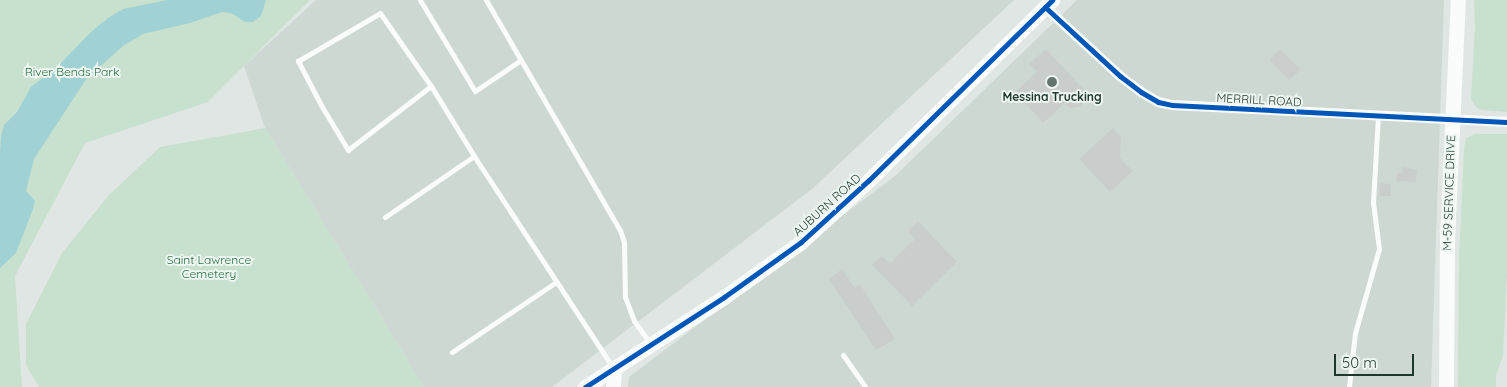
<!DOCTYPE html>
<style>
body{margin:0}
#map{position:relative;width:1507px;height:387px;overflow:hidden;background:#e0e6e3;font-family:Quicksand,sans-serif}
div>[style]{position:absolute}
.built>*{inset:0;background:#cdd8d3}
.green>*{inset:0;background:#c8e0ce}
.water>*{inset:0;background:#a0d2d5}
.building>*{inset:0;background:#c9cecc;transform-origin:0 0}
.lane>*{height:5px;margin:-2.5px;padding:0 2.5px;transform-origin:2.5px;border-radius:2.5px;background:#fafbfb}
.street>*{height:10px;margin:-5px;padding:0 5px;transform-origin:5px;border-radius:5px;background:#fafbfb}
.secondary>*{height:15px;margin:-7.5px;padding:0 7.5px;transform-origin:7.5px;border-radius:7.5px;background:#fafbfb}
.cycleway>*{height:5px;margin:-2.5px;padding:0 2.5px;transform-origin:2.5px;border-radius:2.5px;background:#0057b8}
.dots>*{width:14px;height:14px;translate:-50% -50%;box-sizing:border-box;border:2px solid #edf6f1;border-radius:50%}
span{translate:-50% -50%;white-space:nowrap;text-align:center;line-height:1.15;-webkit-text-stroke:4px #edf6f1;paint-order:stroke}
.park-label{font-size:12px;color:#296e3f}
.poi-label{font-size:12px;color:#1f382f;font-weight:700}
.street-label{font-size:12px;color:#1f382f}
.scale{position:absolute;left:1334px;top:354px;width:80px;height:22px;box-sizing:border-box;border:2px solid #1f382f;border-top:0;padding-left:6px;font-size:15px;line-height:18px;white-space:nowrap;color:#1f382f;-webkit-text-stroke:4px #edf6f1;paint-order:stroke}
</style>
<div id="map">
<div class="built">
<div style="clip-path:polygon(316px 0,1014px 0,812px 189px,552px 387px,424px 387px,265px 128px,244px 66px)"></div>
<div style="clip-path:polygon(1077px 0,1444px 0,1431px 387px,628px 387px,629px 377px,895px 176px)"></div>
</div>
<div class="green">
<div style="clip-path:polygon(0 0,310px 0,208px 102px,85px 143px,15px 276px,22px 387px,0 387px)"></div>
<div style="clip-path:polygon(1474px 0,1507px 0,1507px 112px,1481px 110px,1477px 108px,1471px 100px,1475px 26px)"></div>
<div style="clip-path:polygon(265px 128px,424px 387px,39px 387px,26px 365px,26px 324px,62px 253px,109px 195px,160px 147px)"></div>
<div style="clip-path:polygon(1475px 134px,1507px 134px,1507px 275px,1503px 356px,1496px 375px,1496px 387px,1458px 387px,1459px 259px,1464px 148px,1466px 138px)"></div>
</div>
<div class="water">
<div style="clip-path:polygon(167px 0,266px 0,261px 16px,253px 22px,245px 22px,231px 13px,222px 12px,190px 23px,143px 34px,123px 46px,87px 78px,34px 159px,26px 191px,35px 201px,33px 209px,16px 253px,0 268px,0 153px,1px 136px,4px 125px,17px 112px,31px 87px,58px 66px,91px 32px,108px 18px,123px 9px)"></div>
</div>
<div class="building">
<div style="clip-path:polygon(1046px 49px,1090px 96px,1079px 107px,1070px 108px,1065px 103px,1043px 123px,1015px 92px,1037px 72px,1029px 64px)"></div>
<div style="left:1280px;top:49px;width:29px;height:15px;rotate:46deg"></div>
<div style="clip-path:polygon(1113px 128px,1121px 137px,1120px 158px,1133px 171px,1110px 192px,1079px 159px)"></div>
<div style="clip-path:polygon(1403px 167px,1417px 170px,1416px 182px,1396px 181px,1397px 173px,1402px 173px)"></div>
<div style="clip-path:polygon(1380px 183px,1391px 184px,1391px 196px,1379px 196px)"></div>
<div style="clip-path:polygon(918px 221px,957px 262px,912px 306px,872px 265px,882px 256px,890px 263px,915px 239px,908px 231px)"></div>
<div style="clip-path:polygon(842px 269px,855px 288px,860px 284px,895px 339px,876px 350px,829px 279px)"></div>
</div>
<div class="lane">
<div style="left:420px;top:0;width:106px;rotate:58.9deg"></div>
<div style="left:475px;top:91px;width:55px;rotate:-34deg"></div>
<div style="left:486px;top:0;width:266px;rotate:59.8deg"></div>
<div style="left:620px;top:230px;width:13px;rotate:72deg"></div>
<div style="left:624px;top:242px;width:55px;rotate:89deg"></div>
<div style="left:625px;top:297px;width:26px;rotate:69deg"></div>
<div style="left:634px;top:321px;width:27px;rotate:54deg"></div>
<div style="left:431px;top:86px;width:105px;rotate:142.4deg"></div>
<div style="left:348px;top:150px;width:52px;rotate:-121deg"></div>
<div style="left:321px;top:105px;width:50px;rotate:-117.6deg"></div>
<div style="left:298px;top:61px;width:95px;rotate:-30.3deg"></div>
<div style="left:380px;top:13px;width:89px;rotate:55.1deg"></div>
<div style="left:431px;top:86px;width:82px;rotate:58.4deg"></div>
<div style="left:474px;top:156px;width:254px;rotate:56.7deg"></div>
<div style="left:385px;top:217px;width:108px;rotate:-34.4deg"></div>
<div style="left:452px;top:352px;width:125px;rotate:-33.9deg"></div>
<div style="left:843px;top:355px;width:39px;rotate:55deg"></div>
<div style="left:1349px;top:387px;width:54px;rotate:-83.7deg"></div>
<div style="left:1355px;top:333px;width:87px;rotate:-74.1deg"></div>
<div style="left:1379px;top:249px;width:47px;rotate:-97.3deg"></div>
<div style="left:1373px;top:202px;width:86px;rotate:-86.7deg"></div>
</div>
<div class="street">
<div style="left:1045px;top:7px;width:102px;rotate:42.6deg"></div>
<div style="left:1120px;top:76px;width:26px;rotate:37deg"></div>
<div style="left:1141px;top:92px;width:20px;rotate:30deg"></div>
<div style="left:1158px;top:102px;width:14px;rotate:12deg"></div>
<div style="left:1172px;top:105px;width:335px;rotate:2.9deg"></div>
</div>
<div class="secondary">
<div style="left:585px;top:387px;width:166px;rotate:-32.9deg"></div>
<div style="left:724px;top:297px;width:95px;rotate:-35.5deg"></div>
<div style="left:801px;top:242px;width:92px;rotate:-42.4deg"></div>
<div style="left:869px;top:180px;width:257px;rotate:-44.5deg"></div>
<div style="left:613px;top:387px;width:19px;rotate:-87deg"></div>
<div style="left:1446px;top:387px;width:148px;rotate:-89.6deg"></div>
<div style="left:1447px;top:239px;width:239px;rotate:-87.4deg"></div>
</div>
<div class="cycleway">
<div style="left:1045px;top:7px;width:102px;rotate:42.6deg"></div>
<div style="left:1120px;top:76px;width:26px;rotate:37deg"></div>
<div style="left:1141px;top:92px;width:20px;rotate:30deg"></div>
<div style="left:1158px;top:102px;width:14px;rotate:12deg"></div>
<div style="left:1172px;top:105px;width:335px;rotate:2.9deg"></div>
<div style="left:585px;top:387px;width:166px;rotate:-32.9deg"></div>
<div style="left:724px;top:297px;width:95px;rotate:-35.5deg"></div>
<div style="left:801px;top:242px;width:92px;rotate:-42.4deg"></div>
<div style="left:869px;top:180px;width:257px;rotate:-44.5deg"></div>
</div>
<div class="dots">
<div style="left:1052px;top:82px;background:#63756e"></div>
</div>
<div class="park-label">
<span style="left:72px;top:72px">River Bends Park</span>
<span style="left:209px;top:267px">Saint Lawrence<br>Cemetery</span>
</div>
<div class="poi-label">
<span style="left:1052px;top:97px">Messina Trucking</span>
</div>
<div class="street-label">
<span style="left:1259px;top:100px;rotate:3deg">MERRILL ROAD</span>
<span style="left:1449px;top:193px;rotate:-88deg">M-59 SERVICE DRIVE</span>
<span style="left:827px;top:205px;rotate:-42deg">AUBURN ROAD</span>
</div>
<div class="scale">50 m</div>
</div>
